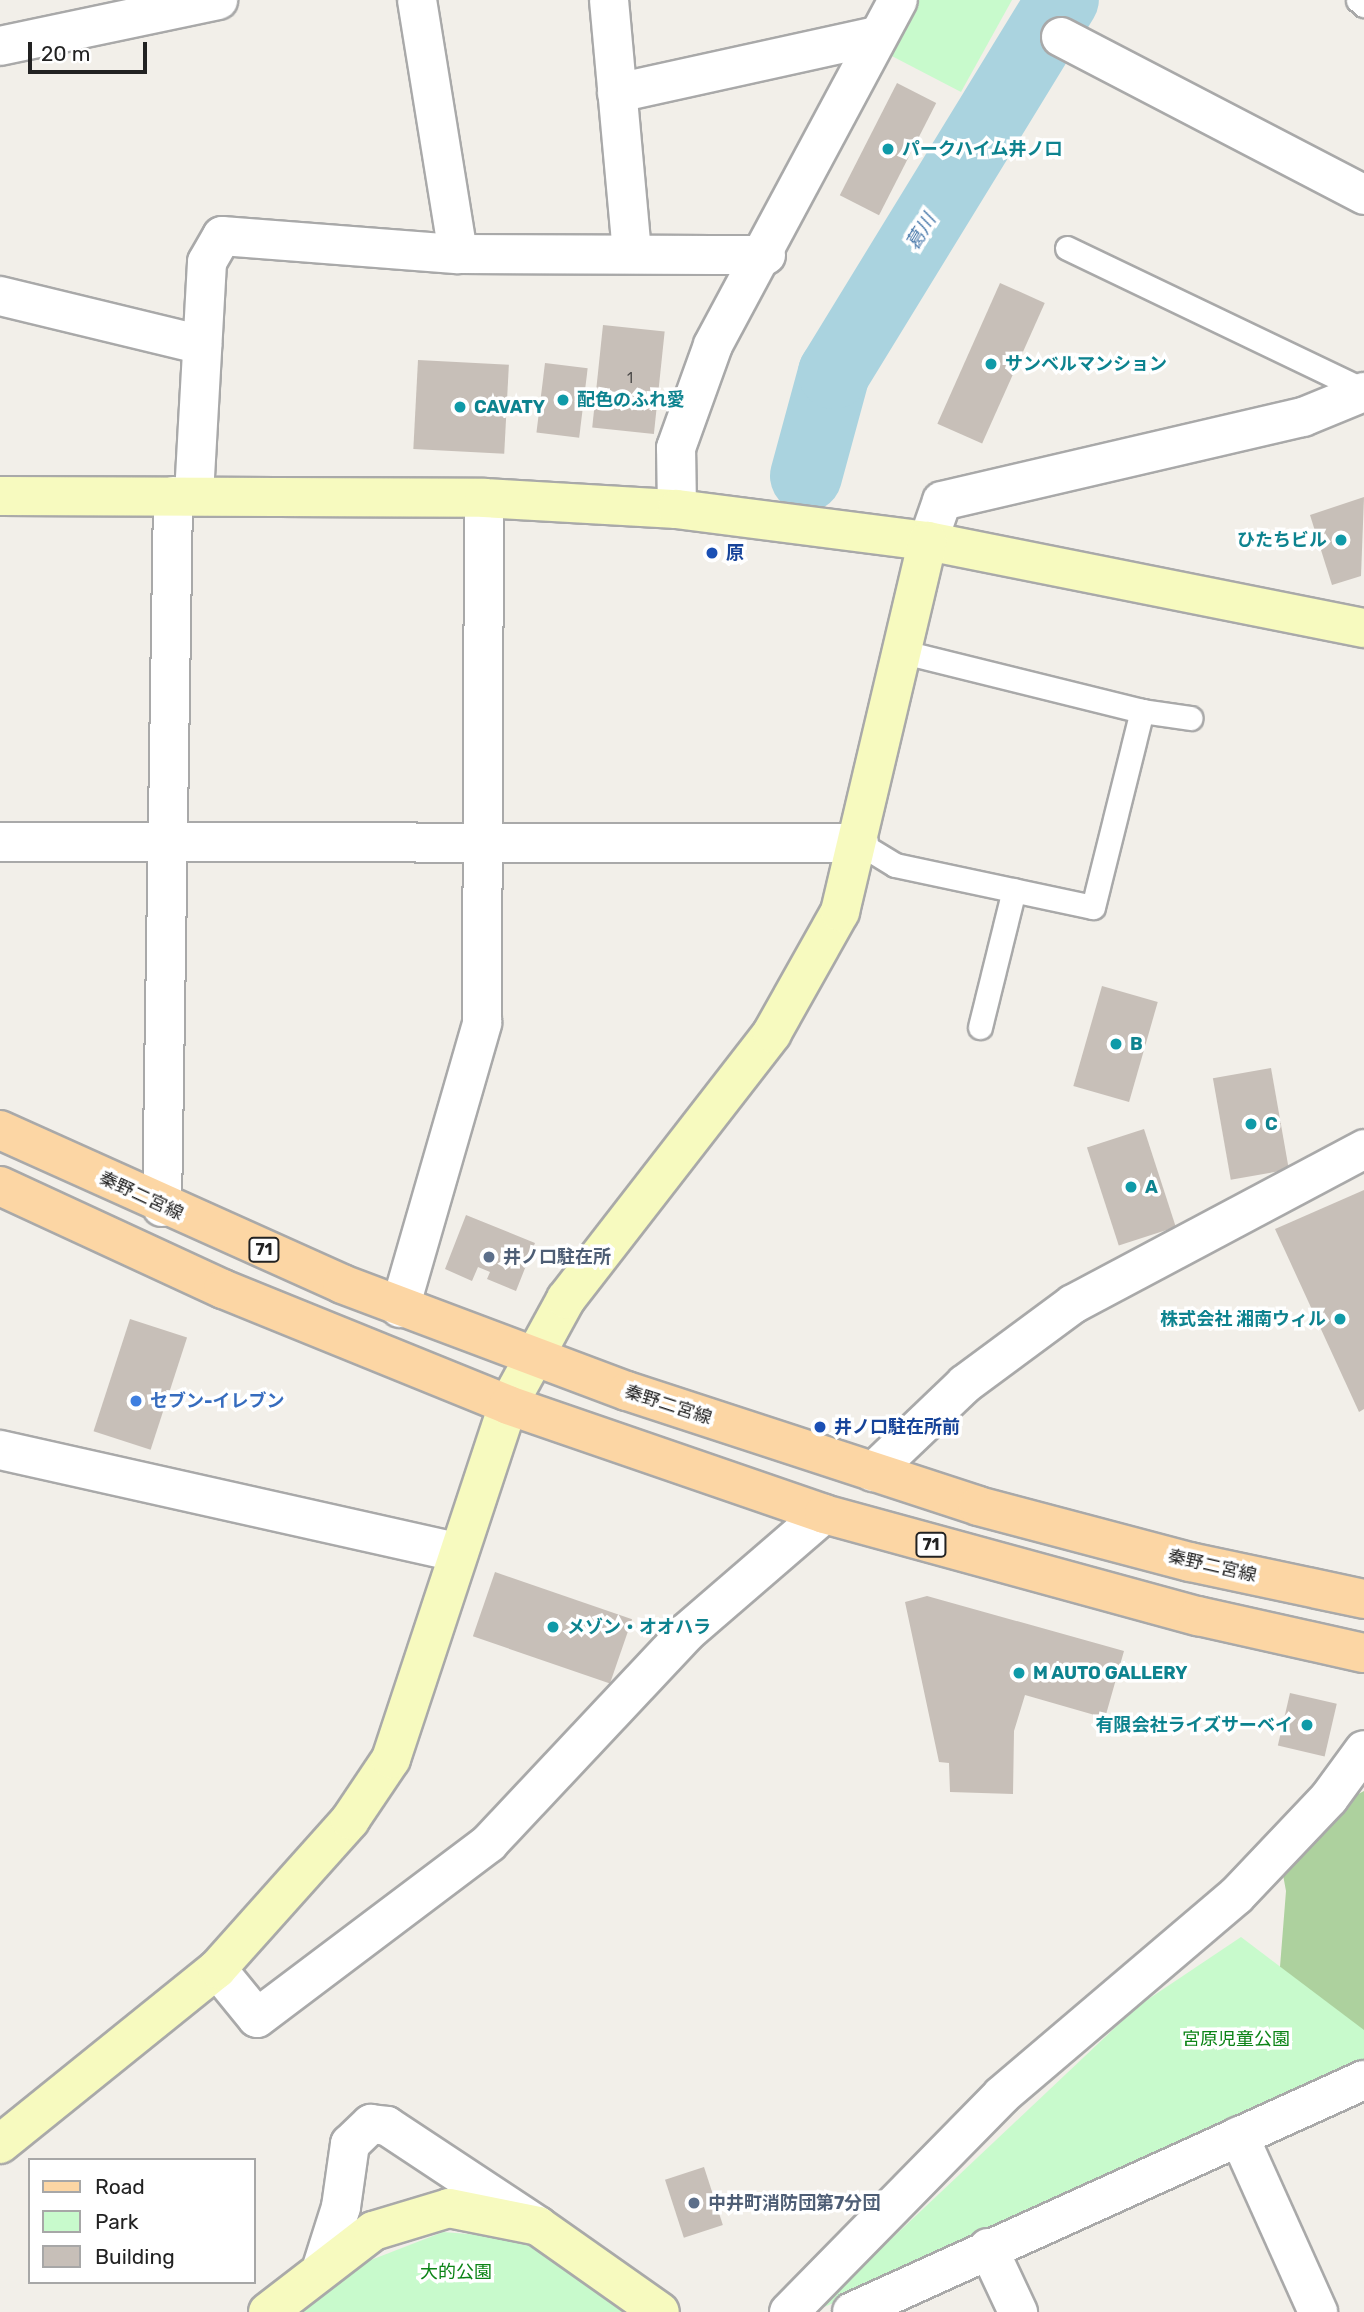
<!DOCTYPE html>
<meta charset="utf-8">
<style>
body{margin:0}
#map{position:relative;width:1364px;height:2312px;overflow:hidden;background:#f2efe9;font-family:Rubik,"Noto Sans JP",sans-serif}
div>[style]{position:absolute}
.forest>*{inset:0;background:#add19e}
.park>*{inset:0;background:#c8facc}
.river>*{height:72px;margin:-36px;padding:0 36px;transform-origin:36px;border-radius:36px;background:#aad3df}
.building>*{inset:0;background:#c7bfb8;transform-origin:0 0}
.roads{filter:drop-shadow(2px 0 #a9a9a9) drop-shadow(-2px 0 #a9a9a9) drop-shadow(0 2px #a9a9a9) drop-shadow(0 -2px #a9a9a9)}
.lane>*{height:23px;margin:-11.5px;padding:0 11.5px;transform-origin:11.5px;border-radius:11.5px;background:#fff}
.street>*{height:38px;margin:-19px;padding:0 19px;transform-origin:19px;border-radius:19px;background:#fff}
.secondary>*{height:38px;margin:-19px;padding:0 19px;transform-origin:19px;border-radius:19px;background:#f7fabf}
.primary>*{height:38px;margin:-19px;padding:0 19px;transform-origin:19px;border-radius:19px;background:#fcd6a4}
.dots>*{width:19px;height:19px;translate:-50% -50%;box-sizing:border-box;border:4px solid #fff;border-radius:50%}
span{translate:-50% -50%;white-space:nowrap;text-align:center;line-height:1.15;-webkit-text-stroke:7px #fff;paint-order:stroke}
.number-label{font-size:14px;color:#4b4948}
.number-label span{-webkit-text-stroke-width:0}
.shield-label span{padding:2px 5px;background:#fff;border:2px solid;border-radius:5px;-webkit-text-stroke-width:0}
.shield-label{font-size:16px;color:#222;font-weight:700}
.culture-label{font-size:18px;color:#0d838f;font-weight:700}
.left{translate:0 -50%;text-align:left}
.right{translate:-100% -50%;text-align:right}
.transit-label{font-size:18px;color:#164399;font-weight:700}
.street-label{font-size:18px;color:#222}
.service-label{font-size:18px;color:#4e5e75;font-weight:700}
.shop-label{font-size:18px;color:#366cbe;font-weight:700}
.park-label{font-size:18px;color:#0c8416}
.water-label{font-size:19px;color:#4a7aab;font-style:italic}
.legend{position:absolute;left:28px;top:2158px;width:228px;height:126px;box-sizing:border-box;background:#fff;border:2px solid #a7a7a7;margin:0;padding:9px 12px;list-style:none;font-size:21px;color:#222}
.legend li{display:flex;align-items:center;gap:14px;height:35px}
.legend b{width:35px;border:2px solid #a7a7a7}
.scale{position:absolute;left:28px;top:42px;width:119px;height:32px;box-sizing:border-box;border:4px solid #222;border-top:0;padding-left:9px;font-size:21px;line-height:24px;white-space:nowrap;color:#222;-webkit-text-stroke:5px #fff;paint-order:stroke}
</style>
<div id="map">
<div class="forest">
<div style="clip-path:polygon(1364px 1791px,1364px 2058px,1278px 1992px,1286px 1891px,1276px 1837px)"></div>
</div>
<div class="park">
<div style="clip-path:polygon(915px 0,1012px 0,961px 92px,886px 53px)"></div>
<div style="clip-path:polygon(1241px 1937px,1364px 2030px,1364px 2072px,815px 2311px,1138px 2006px)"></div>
<div style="clip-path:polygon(443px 2232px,521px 2238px,630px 2312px,302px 2312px,358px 2265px)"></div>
</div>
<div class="river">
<div style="left:806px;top:476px;width:107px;rotate:-74.8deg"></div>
<div style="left:834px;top:373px;width:438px;rotate:-58.5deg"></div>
</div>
<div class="building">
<div style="left:897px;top:83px;width:44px;height:126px;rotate:27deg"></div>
<div style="left:1000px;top:283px;width:49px;height:154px;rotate:24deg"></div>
<div style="left:603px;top:325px;width:62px;height:103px;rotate:6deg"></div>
<div style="left:418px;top:360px;width:91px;height:89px;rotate:3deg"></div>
<div style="left:545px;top:363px;width:43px;height:70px;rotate:7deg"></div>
<div style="clip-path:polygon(1364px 497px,1361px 576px,1332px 585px,1310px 515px)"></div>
<div style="left:1102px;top:986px;width:58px;height:104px;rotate:16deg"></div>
<div style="left:1271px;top:1068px;width:103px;height:59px;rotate:80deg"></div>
<div style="left:1144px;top:1129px;width:103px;height:60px;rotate:72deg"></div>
<div style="clip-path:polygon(1364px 1190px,1364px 1409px,1359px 1412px,1275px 1229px)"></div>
<div style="clip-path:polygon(466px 1215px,535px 1243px,516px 1291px,487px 1279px,490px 1272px,478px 1267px,472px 1281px,445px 1269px)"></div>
<div style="left:130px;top:1319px;width:60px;height:118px;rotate:18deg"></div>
<div style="left:495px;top:1572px;width:145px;height:68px;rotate:19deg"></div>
<div style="clip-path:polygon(927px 1596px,1124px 1651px,1105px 1718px,1025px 1695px,1014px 1731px,1013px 1794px,950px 1792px,949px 1763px,939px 1762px,905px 1602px)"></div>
<div style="left:1290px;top:1693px;width:48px;height:54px;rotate:13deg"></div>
<div style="left:704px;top:2167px;width:61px;height:41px;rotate:72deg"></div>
</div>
<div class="roads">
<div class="lane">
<div style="left:1358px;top:0;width:8px;rotate:40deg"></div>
<div style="left:1067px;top:248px;width:329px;rotate:25.6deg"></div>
<div style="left:1142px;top:711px;width:49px;rotate:8.3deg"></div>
<div style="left:859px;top:843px;width:42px;rotate:31.4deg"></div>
<div style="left:895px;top:865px;width:202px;rotate:12deg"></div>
<div style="left:1093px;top:907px;width:202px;rotate:-76deg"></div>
<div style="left:1142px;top:711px;width:246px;rotate:-166.1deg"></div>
<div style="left:980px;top:1027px;width:141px;rotate:-76.1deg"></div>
</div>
<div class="street">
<div style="left:417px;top:0;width:257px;rotate:80.8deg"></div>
<div style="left:609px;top:0;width:253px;rotate:84.8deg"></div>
<div style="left:1061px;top:37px;width:342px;rotate:27.5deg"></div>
<div style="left:0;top:46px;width:223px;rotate:-11.9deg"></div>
<div style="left:617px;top:93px;width:265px;rotate:-12.4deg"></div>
<div style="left:0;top:296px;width:208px;rotate:13.6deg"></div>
<div style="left:194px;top:495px;width:233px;rotate:-86.8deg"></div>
<div style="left:207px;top:262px;width:30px;rotate:-60deg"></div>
<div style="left:222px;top:236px;width:237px;rotate:4.4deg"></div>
<div style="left:458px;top:254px;width:308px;rotate:0.2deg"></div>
<div style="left:677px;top:509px;width:61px;rotate:-90.9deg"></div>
<div style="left:676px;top:448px;width:109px;rotate:-70.2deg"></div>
<div style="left:713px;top:345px;width:391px;rotate:-61.8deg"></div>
<div style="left:928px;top:541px;width:42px;rotate:-70.7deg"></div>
<div style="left:942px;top:501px;width:371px;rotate:-13.1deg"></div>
<div style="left:1303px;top:417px;width:66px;rotate:-22.3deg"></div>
<div style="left:0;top:842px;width:859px;rotate:0.07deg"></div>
<div style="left:162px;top:1207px;width:711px;rotate:-89.11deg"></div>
<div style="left:400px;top:1308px;width:297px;rotate:-73.9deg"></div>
<div style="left:482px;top:1023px;width:525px;rotate:-89.78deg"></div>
<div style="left:0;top:1450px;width:469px;rotate:12.6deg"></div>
<div style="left:873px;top:1472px;width:127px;rotate:-43.7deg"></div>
<div style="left:965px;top:1384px;width:134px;rotate:-36.5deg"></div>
<div style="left:1073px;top:1304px;width:330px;rotate:-28deg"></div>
<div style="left:217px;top:1969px;width:63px;rotate:50.8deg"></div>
<div style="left:257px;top:2018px;width:291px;rotate:-37deg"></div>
<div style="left:489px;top:1843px;width:288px;rotate:-46.8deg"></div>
<div style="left:686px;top:1633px;width:182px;rotate:-40.8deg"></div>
<div style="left:1239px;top:2136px;width:193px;rotate:65.8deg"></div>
<div style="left:988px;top:2248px;width:71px;rotate:64.9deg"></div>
<div style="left:322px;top:2267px;width:63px;rotate:-72.4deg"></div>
<div style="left:341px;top:2207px;width:64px;rotate:-81.9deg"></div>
<div style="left:350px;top:2144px;width:29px;rotate:-44deg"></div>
<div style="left:371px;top:2124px;width:16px;rotate:7deg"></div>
<div style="left:387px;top:2126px;width:181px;rotate:33.5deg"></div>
<div style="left:789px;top:2312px;width:304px;rotate:-45.5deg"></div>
<div style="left:1002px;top:2095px;width:307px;rotate:-40.4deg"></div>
<div style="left:1236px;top:1896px;width:135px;rotate:-46.5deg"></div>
<div style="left:1329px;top:1798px;width:59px;rotate:-53.9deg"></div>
<div style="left:852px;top:2312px;width:562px;rotate:-24.38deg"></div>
</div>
<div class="secondary">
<div style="left:0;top:496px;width:484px;rotate:0.2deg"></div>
<div style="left:484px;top:498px;width:193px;rotate:3.3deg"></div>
<div style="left:677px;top:509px;width:253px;rotate:7.3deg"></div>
<div style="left:928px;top:541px;width:445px;rotate:11.3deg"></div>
<div style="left:0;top:2144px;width:279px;rotate:-38.9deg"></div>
<div style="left:217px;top:1969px;width:200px;rotate:-48.2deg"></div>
<div style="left:350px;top:1820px;width:73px;rotate:-56.1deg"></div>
<div style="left:391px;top:1759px;width:373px;rotate:-71.7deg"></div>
<div style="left:508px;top:1405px;width:121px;rotate:-61.3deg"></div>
<div style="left:566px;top:1299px;width:336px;rotate:-52.2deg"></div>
<div style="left:772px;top:1033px;width:139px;rotate:-60.7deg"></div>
<div style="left:840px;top:912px;width:381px;rotate:-76.7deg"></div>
<div style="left:268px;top:2312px;width:133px;rotate:-37.6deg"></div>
<div style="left:373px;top:2231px;width:79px;rotate:-16.8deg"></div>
<div style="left:449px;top:2208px;width:91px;rotate:11.4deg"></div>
<div style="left:538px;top:2226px;width:149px;rotate:35.2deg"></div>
</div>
<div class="primary">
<div style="left:0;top:1130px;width:375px;rotate:24.2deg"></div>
<div style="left:342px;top:1284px;width:304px;rotate:20.6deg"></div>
<div style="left:627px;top:1391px;width:369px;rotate:18.1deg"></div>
<div style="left:978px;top:1506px;width:219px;rotate:14.8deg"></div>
<div style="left:1190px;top:1562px;width:178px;rotate:12deg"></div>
<div style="left:0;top:1186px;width:246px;rotate:24.8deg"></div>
<div style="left:223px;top:1289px;width:308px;rotate:22.1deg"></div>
<div style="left:508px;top:1405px;width:334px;rotate:19deg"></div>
<div style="left:824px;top:1514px;width:388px;rotate:15.3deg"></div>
<div style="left:1198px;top:1616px;width:170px;rotate:12.6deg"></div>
</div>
</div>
<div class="dots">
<div style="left:888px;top:149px;background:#0f9aa8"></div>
<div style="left:991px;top:364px;background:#0f9aa8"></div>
<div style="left:563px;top:400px;background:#0f9aa8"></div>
<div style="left:460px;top:407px;background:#0f9aa8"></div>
<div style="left:1341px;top:540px;background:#0f9aa8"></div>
<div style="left:712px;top:553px;background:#1a4fb4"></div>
<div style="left:1116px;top:1044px;background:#0f9aa8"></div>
<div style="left:1251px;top:1124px;background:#0f9aa8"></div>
<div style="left:1131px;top:1187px;background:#0f9aa8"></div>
<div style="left:489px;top:1257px;background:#5c6f8a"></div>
<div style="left:1340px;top:1319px;background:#0f9aa8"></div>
<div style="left:136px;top:1401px;background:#3f7fe0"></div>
<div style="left:820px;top:1427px;background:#1a4fb4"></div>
<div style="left:553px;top:1627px;background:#0f9aa8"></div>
<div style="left:1019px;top:1673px;background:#0f9aa8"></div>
<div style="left:1307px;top:1725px;background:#0f9aa8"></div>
<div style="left:694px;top:2203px;background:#5c6f8a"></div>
</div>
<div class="number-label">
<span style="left:630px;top:379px">1</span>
</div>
<div class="shield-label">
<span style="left:264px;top:1250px">71</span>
<span style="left:931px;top:1545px">71</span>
</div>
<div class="culture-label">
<span class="left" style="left:902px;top:149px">パークハイム井ノ口</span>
<span class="left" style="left:1005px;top:364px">サンベルマンション</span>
<span class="left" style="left:577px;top:400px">配色のふれ愛</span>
<span class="left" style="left:474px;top:407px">CAVATY</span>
<span class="right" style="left:1327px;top:540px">ひたちビル</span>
<span class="left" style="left:1130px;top:1044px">B</span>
<span class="left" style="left:1265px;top:1124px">C</span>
<span class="left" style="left:1145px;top:1187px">A</span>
<span class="right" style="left:1326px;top:1319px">株式会社 湘南ウィル</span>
<span class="left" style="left:567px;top:1627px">メゾン・オオハラ</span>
<span class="left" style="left:1033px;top:1673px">M AUTO GALLERY</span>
<span class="right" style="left:1293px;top:1725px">有限会社ライズサーベイ</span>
</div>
<div class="transit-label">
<span class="left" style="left:726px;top:553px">原</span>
<span class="left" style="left:834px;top:1427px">井ノ口駐在所前</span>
</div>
<div class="street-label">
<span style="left:141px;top:1196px;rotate:25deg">秦野二宮線</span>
<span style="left:668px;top:1405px;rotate:18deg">秦野二宮線</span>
<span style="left:1212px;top:1566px;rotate:13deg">秦野二宮線</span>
</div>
<div class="service-label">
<span class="left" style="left:503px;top:1257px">井ノ口駐在所</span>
<span class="left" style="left:708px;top:2203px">中井町消防団第7分団</span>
</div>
<div class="shop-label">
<span class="left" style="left:150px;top:1401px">セブン-イレブン</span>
</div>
<div class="park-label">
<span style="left:1236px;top:2039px">宮原児童公園</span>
<span style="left:456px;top:2272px">大的公園</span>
</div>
<div class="water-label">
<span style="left:921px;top:232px;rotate:-59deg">葛川</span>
</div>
<ul class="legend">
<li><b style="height:9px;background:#fcd6a4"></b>Road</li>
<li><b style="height:19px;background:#c8facc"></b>Park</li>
<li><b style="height:19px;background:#c7bfb8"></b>Building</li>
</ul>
<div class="scale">20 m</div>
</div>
